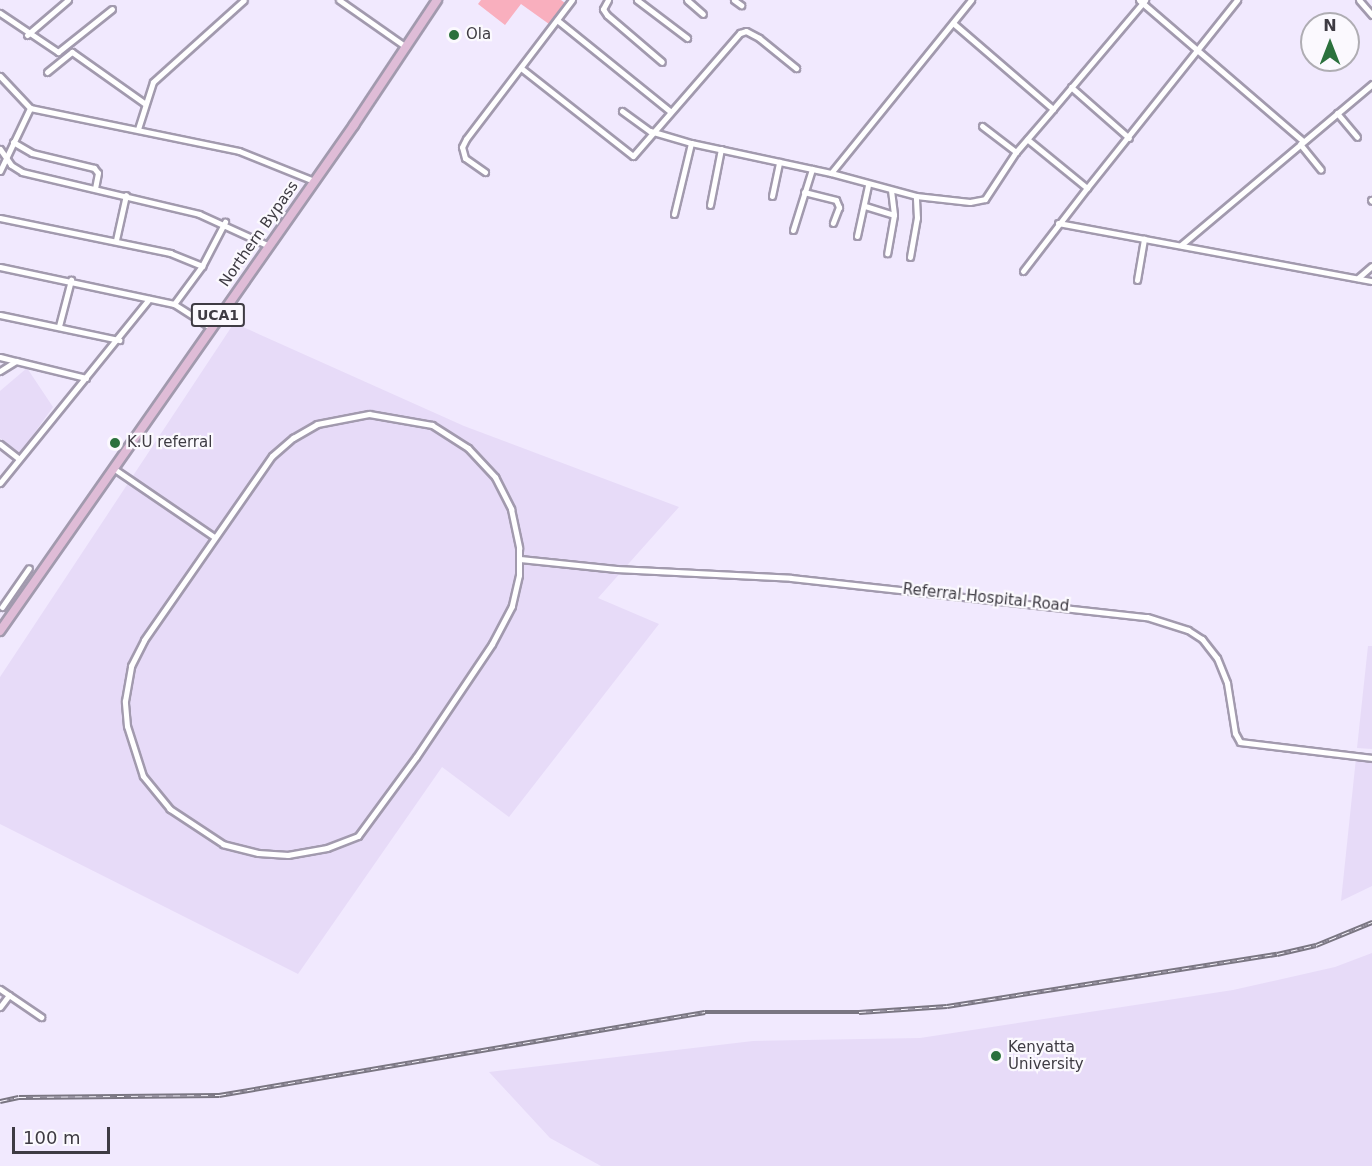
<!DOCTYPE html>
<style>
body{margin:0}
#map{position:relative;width:1372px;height:1166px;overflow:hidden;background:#f1e9fe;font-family:"DejaVu Sans",sans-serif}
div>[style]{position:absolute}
.built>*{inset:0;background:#e7dbf8}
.green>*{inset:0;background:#f9afbe}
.roads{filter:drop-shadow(2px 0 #a29aae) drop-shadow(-2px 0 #a29aae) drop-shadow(0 2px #a29aae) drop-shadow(0 -2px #a29aae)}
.minor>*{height:5px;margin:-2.5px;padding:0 2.5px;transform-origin:2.5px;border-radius:2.5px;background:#fff}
.primary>*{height:8px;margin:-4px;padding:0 4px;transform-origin:4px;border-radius:4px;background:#dfbcd7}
.rail>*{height:4.5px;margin-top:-2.25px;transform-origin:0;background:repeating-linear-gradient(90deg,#fbf9fe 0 7px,#7a7682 0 14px);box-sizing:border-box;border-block:2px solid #7a7682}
.dots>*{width:16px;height:16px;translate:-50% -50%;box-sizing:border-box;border:3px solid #fbf9fe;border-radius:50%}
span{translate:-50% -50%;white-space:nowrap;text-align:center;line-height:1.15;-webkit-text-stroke:4.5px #fbf9fe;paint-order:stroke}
.shield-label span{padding:2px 4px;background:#fbf9fe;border:2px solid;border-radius:4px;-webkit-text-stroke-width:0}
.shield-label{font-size:14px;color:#3e3b43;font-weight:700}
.poi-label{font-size:15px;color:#3e3b43}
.left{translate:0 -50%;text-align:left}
.street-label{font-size:15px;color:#3e3b43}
.north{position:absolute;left:1300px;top:12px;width:60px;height:60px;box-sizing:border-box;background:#fbf9fe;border:2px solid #afadb3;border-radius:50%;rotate:0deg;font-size:16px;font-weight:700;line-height:24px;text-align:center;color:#3e3b43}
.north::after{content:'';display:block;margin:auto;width:21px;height:27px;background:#2b713d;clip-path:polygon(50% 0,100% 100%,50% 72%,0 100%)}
.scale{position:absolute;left:12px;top:1127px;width:98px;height:27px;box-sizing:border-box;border:3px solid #3e3b43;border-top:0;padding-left:8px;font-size:18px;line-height:21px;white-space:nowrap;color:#3e3b43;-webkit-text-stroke:4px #fbf9fe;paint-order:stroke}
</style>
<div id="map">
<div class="built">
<div style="clip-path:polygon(234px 323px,464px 426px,679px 507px,598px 598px,659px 624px,509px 817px,442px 767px,298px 974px,0 824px,0 677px)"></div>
<div style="clip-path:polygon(27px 368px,53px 407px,20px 453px,0 438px,0 391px)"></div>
<div style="clip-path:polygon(1368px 646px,1372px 646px,1372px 749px,1357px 748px)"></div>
<div style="clip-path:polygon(1356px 758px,1372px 760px,1372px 886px,1341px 901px)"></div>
<div style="clip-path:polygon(1372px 953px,1372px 1166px,601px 1166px,550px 1138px,489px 1072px,753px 1041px,920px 1038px,1233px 990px,1335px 967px)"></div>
</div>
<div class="green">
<div style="clip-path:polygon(481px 0,561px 0,565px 3px,549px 24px,521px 4px,505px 25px,478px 4px)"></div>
</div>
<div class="roads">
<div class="minor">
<div style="left:339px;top:0;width:82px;rotate:35deg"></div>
<div style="left:608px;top:0;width:10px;rotate:119deg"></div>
<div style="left:603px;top:9px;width:7px;rotate:56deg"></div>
<div style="left:607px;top:15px;width:72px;rotate:40.5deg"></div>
<div style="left:637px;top:0;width:63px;rotate:37.2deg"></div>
<div style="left:687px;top:0;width:21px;rotate:41deg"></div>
<div style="left:734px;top:0;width:9px;rotate:36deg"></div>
<div style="left:1139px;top:0;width:216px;rotate:40.7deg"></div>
<div style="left:1359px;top:0;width:20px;rotate:49deg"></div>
<div style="left:0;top:13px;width:70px;rotate:33.9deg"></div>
<div style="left:58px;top:52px;width:69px;rotate:-38.5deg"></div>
<div style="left:557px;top:20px;width:146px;rotate:38.9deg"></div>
<div style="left:953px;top:23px;width:132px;rotate:40.7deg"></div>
<div style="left:1053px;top:109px;width:143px;rotate:-49.8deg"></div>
<div style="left:27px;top:35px;width:54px;rotate:-40.5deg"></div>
<div style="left:521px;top:68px;width:142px;rotate:38.2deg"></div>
<div style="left:633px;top:156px;width:163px;rotate:-49deg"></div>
<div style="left:740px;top:33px;width:6px;rotate:-18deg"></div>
<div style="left:746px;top:31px;width:15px;rotate:28deg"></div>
<div style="left:759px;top:38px;width:48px;rotate:39deg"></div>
<div style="left:47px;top:72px;width:32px;rotate:-39deg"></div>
<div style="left:72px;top:52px;width:88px;rotate:35.3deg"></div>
<div style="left:0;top:76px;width:44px;rotate:46.8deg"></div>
<div style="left:30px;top:108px;width:213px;rotate:11.6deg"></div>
<div style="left:239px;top:151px;width:81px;rotate:21.8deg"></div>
<div style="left:1071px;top:87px;width:77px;rotate:41.3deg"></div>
<div style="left:622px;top:111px;width:34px;rotate:36deg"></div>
<div style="left:650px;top:131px;width:43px;rotate:16.3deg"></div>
<div style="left:691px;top:143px;width:143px;rotate:12.1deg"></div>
<div style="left:831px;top:173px;width:88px;rotate:15.1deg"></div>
<div style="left:916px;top:196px;width:54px;rotate:6.3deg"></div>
<div style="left:970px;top:202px;width:15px;rotate:-11deg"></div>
<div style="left:985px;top:199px;width:56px;rotate:-56.6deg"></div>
<div style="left:1016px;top:152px;width:57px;rotate:-49.3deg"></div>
<div style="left:1337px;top:113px;width:31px;rotate:50deg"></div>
<div style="left:982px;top:126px;width:43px;rotate:37.4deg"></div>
<div style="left:138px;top:129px;width:49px;rotate:-72.3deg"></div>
<div style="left:153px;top:82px;width:122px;rotate:-42deg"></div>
<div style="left:13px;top:142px;width:22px;rotate:30deg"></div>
<div style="left:32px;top:153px;width:64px;rotate:13.6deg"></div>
<div style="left:94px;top:168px;width:6px;rotate:51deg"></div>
<div style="left:98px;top:173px;width:16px;rotate:101deg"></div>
<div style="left:1300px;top:144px;width:33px;rotate:51deg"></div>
<div style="left:0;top:149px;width:19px;rotate:55deg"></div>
<div style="left:11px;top:165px;width:13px;rotate:32deg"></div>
<div style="left:22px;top:172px;width:182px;rotate:13.3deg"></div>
<div style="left:199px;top:214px;width:75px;rotate:24.5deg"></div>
<div style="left:0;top:171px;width:70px;rotate:-64.5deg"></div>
<div style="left:485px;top:172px;width:24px;rotate:-145deg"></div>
<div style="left:465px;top:158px;width:11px;rotate:-105deg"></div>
<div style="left:462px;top:147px;width:9px;rotate:-63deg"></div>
<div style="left:466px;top:139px;width:175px;rotate:-52.7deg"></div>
<div style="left:831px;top:173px;width:223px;rotate:-51deg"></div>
<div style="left:1087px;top:188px;width:241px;rotate:-51.4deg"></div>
<div style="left:891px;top:190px;width:25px;rotate:83deg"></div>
<div style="left:804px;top:192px;width:33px;rotate:14deg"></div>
<div style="left:836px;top:200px;width:8px;rotate:67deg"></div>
<div style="left:839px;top:207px;width:17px;rotate:111deg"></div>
<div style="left:772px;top:196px;width:35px;rotate:-78deg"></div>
<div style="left:1371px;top:200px;width:1px;rotate:45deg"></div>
<div style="left:710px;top:205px;width:57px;rotate:-78.9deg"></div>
<div style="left:865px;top:206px;width:30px;rotate:17deg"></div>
<div style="left:894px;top:215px;width:39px;rotate:100deg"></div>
<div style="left:674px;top:214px;width:73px;rotate:-76.5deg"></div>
<div style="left:0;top:218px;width:174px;rotate:11.6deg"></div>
<div style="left:170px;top:253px;width:35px;rotate:22deg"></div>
<div style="left:1058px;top:223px;width:319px;rotate:10.5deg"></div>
<div style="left:793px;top:230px;width:64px;rotate:-72.7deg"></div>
<div style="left:857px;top:236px;width:52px;rotate:-77.8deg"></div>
<div style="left:116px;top:240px;width:46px;rotate:-77.5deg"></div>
<div style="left:1181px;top:245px;width:250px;rotate:-40.1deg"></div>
<div style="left:910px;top:257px;width:40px;rotate:-80deg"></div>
<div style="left:917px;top:218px;width:22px;rotate:-93deg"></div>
<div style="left:0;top:267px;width:178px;rotate:12deg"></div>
<div style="left:174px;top:304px;width:43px;rotate:32.6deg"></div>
<div style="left:1023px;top:271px;width:105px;rotate:-52.4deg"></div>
<div style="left:1087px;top:188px;width:77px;rotate:-140.8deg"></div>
<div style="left:1358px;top:278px;width:18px;rotate:-41deg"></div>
<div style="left:1137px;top:280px;width:42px;rotate:-80.3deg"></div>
<div style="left:174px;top:304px;width:47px;rotate:-53.6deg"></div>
<div style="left:202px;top:266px;width:50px;rotate:-62.4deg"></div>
<div style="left:0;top:315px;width:122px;rotate:11.9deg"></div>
<div style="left:59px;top:326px;width:48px;rotate:-75.4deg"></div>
<div style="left:0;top:357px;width:16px;rotate:14deg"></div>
<div style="left:0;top:371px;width:19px;rotate:-32deg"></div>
<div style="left:16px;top:361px;width:72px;rotate:13.7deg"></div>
<div style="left:369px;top:414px;width:64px;rotate:9.9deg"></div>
<div style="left:432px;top:425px;width:43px;rotate:32.6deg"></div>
<div style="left:468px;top:448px;width:40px;rotate:47deg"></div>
<div style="left:495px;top:477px;width:36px;rotate:63deg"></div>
<div style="left:511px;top:509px;width:40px;rotate:78deg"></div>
<div style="left:519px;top:548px;width:27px;rotate:90deg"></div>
<div style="left:519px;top:575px;width:32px;rotate:103deg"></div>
<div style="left:512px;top:606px;width:43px;rotate:117.8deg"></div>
<div style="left:492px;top:644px;width:136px;rotate:123.9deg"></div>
<div style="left:416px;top:757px;width:98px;rotate:126.3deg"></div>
<div style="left:358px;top:836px;width:33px;rotate:159deg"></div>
<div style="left:327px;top:848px;width:40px;rotate:170deg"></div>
<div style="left:288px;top:855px;width:30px;rotate:-176deg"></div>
<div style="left:258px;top:853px;width:36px;rotate:-166deg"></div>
<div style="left:223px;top:844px;width:64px;rotate:-146.6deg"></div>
<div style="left:170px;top:809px;width:43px;rotate:-129.3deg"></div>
<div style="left:143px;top:776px;width:52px;rotate:-107.7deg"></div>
<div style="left:127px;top:726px;width:25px;rotate:-95deg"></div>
<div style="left:125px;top:701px;width:36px;rotate:-80deg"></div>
<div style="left:131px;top:666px;width:29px;rotate:-63deg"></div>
<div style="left:144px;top:640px;width:224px;rotate:-55.2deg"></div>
<div style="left:272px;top:456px;width:28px;rotate:-41deg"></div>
<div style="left:293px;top:438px;width:28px;rotate:-30deg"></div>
<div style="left:317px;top:424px;width:53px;rotate:-10.9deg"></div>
<div style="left:0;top:444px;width:24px;rotate:38deg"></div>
<div style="left:113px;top:468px;width:122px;rotate:34.3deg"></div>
<div style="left:0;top:483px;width:237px;rotate:-51deg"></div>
<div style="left:520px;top:559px;width:97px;rotate:5.9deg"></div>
<div style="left:616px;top:569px;width:175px;rotate:2.9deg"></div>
<div style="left:791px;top:578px;width:358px;rotate:6.3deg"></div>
<div style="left:1147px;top:617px;width:43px;rotate:17.6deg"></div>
<div style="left:1188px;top:630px;width:17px;rotate:33deg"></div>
<div style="left:1202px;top:639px;width:24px;rotate:52deg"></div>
<div style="left:1217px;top:658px;width:27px;rotate:68deg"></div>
<div style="left:1227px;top:683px;width:51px;rotate:80.9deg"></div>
<div style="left:1235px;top:733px;width:10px;rotate:61deg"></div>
<div style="left:1240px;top:742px;width:133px;rotate:6.9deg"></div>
<div style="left:2px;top:607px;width:47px;rotate:-55.3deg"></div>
<div style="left:0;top:989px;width:50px;rotate:34.3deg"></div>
<div style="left:0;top:1007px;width:15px;rotate:-53deg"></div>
</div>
<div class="primary">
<div style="left:0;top:631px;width:618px;rotate:-55.02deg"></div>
<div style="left:354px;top:125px;width:150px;rotate:-56.4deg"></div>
</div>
</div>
<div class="rail">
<div style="left:0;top:1101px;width:19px;rotate:-12deg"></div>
<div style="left:19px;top:1097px;width:200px;rotate:-0.6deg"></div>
<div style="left:219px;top:1095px;width:493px;rotate:-9.7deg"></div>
<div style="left:705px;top:1012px;width:154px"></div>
<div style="left:859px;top:1012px;width:88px;rotate:-3.9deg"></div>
<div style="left:947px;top:1006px;width:334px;rotate:-9deg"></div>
<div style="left:1277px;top:954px;width:40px;rotate:-13deg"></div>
<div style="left:1316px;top:945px;width:61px;rotate:-22.3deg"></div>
</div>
<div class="dots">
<div style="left:454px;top:35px;background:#2b713d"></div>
<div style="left:115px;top:443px;background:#2b713d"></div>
<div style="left:996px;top:1056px;background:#2b713d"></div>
</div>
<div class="shield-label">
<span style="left:218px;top:315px">UCA1</span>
</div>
<div class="poi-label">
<span class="left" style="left:466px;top:35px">Ola</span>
<span class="left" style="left:127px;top:443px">K.U referral</span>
<span class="left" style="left:1008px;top:1056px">Kenyatta<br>University</span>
</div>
<div class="street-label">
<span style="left:259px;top:234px;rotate:-55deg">Northern Bypass</span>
<span style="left:986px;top:598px;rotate:6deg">Referral Hospital Road</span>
</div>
<div class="north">N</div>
<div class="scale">100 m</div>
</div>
